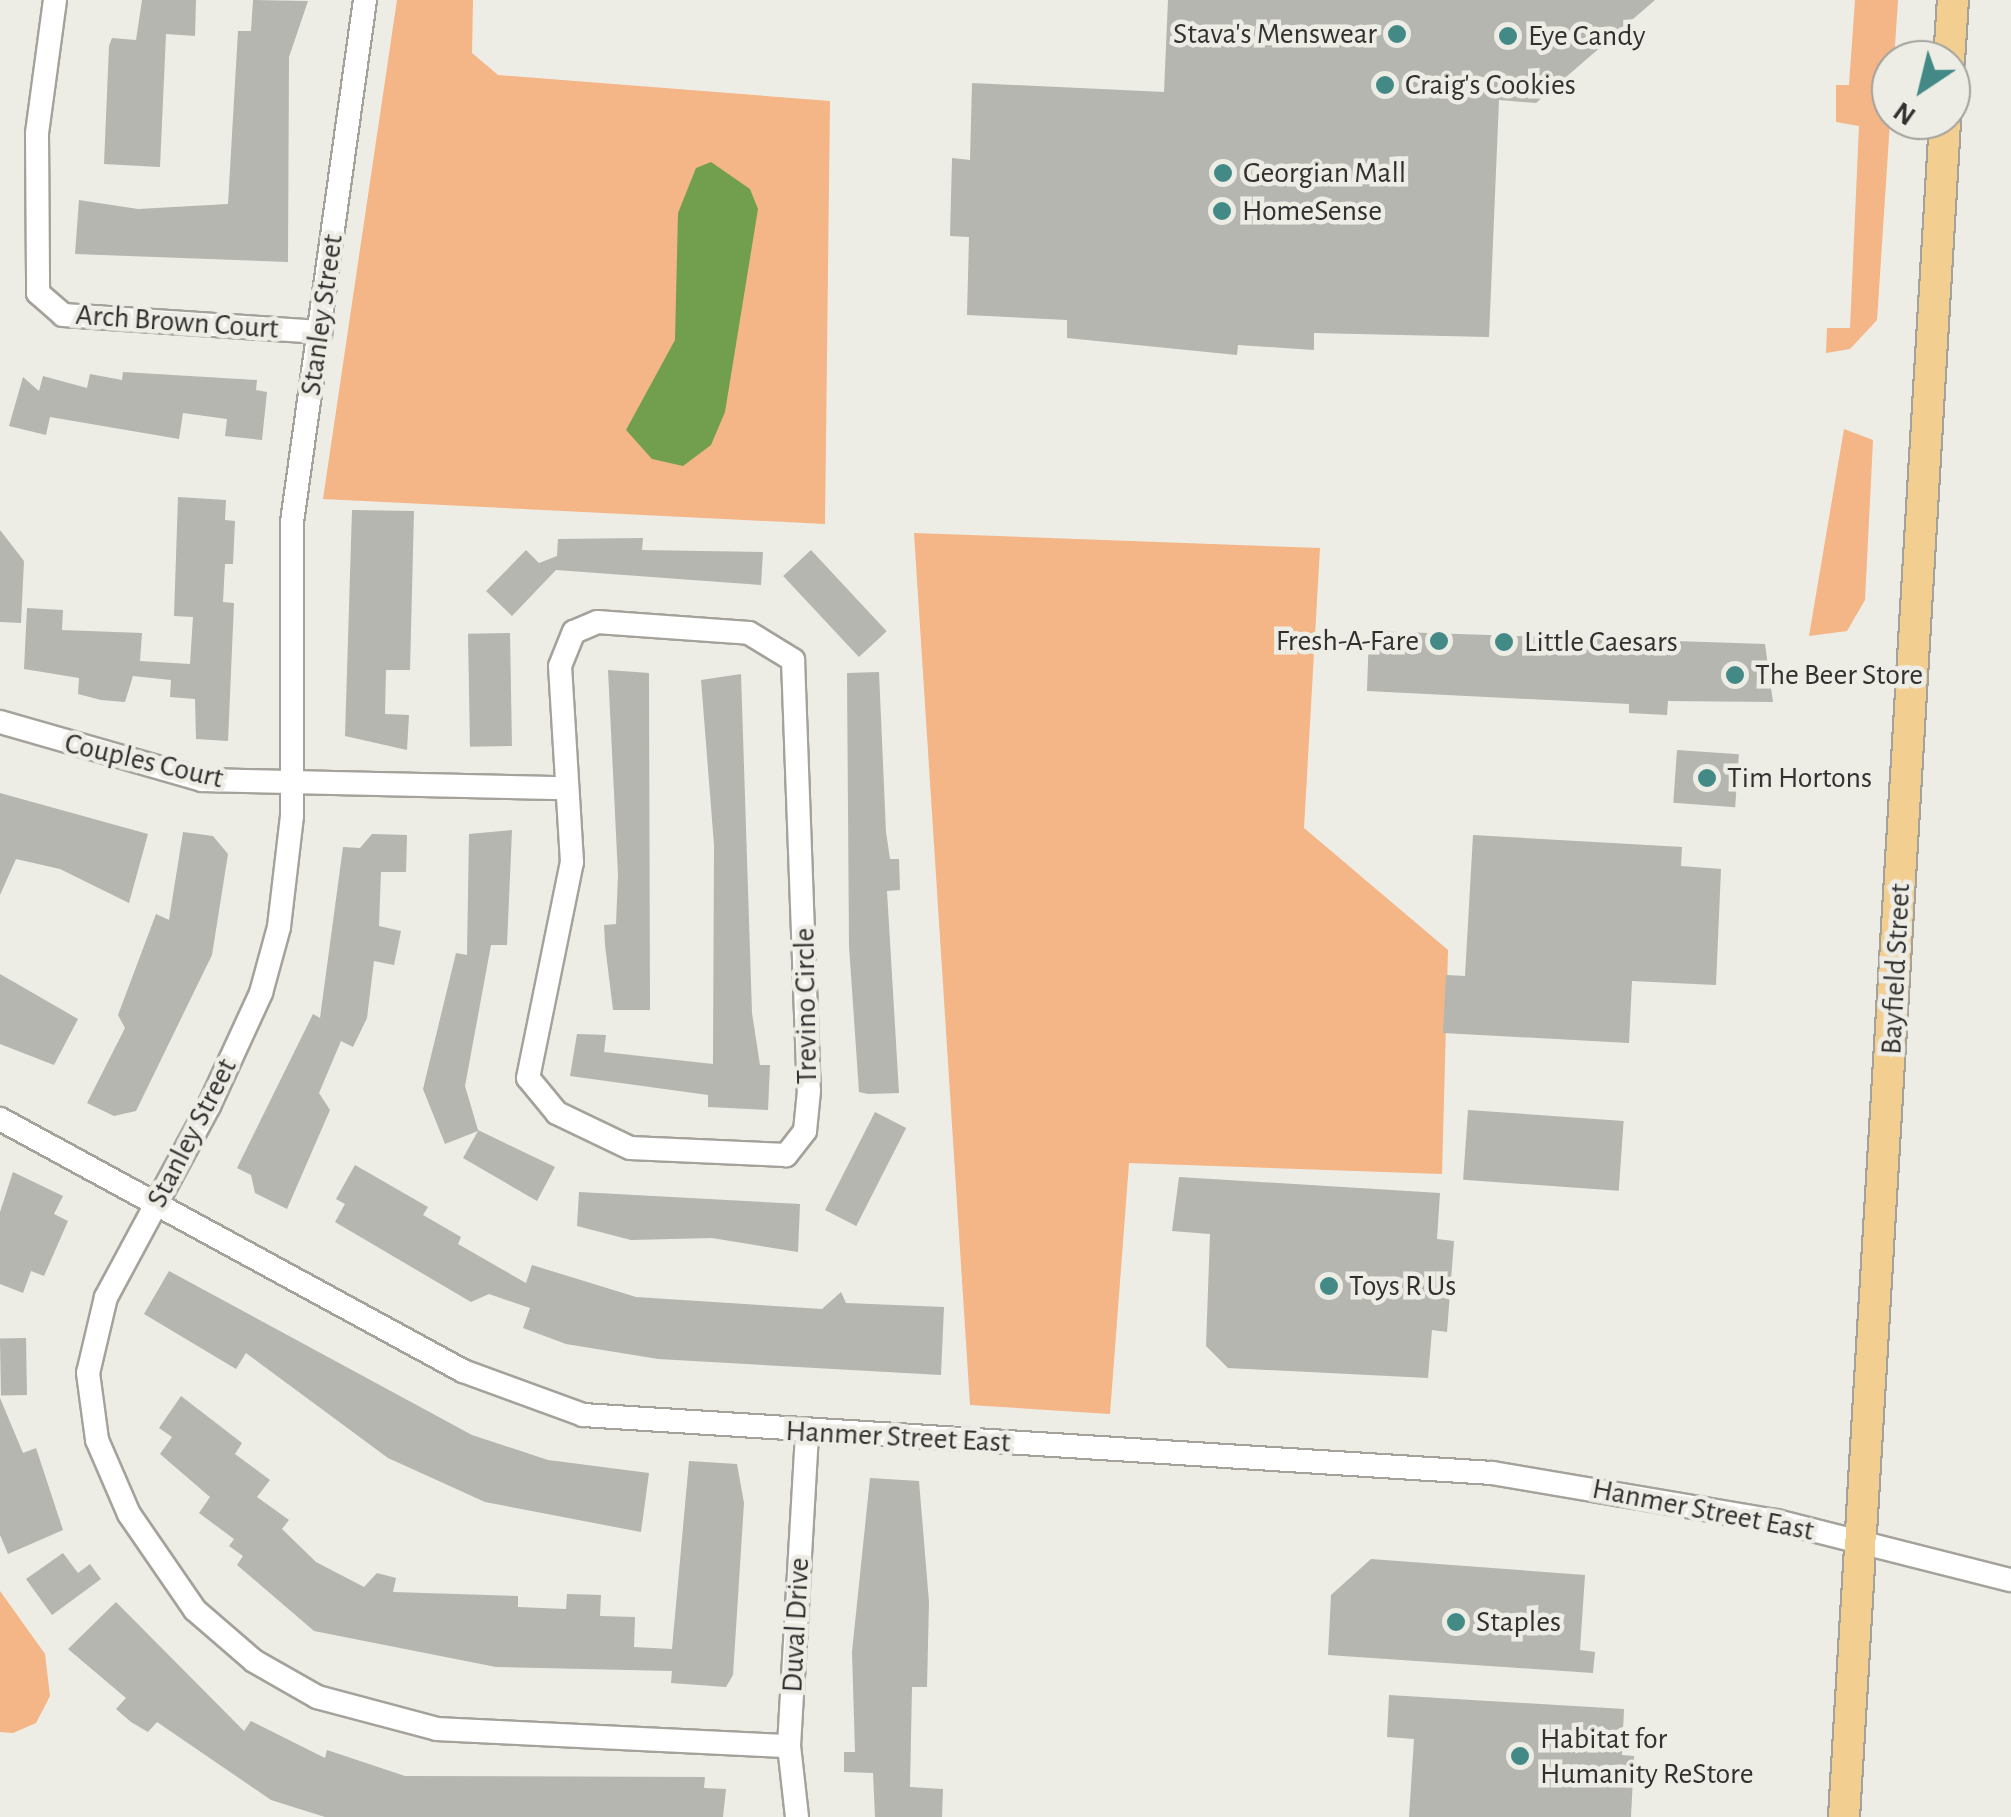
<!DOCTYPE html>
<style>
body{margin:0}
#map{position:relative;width:2011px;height:1817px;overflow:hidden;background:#edece5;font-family:"Alegreya Sans",sans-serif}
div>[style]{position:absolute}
.green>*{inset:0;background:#f4b587}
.water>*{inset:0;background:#719f4d}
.building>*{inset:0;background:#b4b6af;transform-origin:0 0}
.roads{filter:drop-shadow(2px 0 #a4a29b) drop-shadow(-2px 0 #a4a29b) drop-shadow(0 2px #a4a29b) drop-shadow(0 -2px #a4a29b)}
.minor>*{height:22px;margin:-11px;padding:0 11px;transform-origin:11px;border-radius:11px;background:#fff}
.major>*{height:30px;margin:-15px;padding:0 15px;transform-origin:15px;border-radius:15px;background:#f3ce91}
.dots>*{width:28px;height:28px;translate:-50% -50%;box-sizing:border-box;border:5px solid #edece5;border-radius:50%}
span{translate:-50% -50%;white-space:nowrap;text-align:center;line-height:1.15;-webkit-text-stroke:9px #edece5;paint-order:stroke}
.poi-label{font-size:30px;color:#32312f}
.right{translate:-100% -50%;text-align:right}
.left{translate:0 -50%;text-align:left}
.street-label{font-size:30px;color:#32312f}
.north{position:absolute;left:1871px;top:40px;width:100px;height:100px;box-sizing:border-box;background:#edece5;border:2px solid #a2a19c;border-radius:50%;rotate:215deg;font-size:28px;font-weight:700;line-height:40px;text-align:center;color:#32312f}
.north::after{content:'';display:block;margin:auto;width:35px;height:45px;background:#438a86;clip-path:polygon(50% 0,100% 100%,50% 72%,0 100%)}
</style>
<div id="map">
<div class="green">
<div style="clip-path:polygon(397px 0,473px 0,472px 53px,498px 75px,830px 101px,825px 524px,323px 499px)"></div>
<div style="clip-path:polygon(1855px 0,1898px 0,1877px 320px,1850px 349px,1826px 353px,1827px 328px,1850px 328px,1859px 126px,1836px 122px,1836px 85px,1849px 85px)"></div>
<div style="clip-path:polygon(1844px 429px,1873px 440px,1865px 600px,1847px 631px,1809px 636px)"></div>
<div style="clip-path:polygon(914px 533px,1320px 548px,1304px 828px,1448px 950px,1442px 1174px,1129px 1163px,1110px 1414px,970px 1405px)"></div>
<div style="clip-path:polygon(0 1591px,45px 1654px,50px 1696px,36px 1723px,13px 1733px,0 1732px)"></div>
</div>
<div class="water">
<div style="clip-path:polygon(711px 162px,750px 189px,758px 209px,725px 412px,711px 445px,683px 466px,652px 459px,626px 430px,675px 340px,678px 213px,696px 168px)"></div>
</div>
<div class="building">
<div style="clip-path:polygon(142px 0,196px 0,195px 36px,166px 34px,160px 167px,104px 164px,109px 46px,112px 38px,136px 40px)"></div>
<div style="clip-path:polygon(253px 0,308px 1px,289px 57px,288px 262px,75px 254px,79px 200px,138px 209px,228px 204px,238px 31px,251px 31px)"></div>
<div style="clip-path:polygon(1168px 0,1655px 0,1536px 103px,1499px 100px,1489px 337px,1314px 333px,1314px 350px,1238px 345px,1237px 355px,1067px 338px,1067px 320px,967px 315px,969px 237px,950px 236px,952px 158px,970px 160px,972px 83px,1164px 92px)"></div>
<div style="clip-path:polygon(123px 372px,257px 380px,256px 390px,267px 392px,262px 440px,225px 436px,227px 419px,183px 413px,179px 439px,50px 417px,46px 435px,9px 426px,23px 377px,39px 391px,43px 376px,87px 388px,90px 374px,122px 380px)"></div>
<div style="clip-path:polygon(178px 497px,226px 500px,225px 520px,235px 521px,233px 564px,225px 564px,223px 602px,234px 603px,228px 741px,196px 739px,195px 699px,170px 697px,171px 680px,133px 676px,125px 702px,101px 700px,78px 694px,79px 678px,24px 669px,27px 608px,63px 610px,62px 630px,142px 633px,140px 661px,190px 664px,193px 617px,174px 616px)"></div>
<div style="clip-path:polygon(352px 510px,414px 511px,410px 670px,386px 670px,385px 714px,409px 715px,407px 750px,345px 736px)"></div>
<div style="clip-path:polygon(0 530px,24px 561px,21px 623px,0 622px)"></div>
<div style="clip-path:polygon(643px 538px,642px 550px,763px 552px,761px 585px,556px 570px,512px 616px,486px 591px,526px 550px,539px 563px,557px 556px,558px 539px)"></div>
<div style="left:811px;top:550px;width:111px;height:38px;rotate:47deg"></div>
<div style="clip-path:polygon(1369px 631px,1765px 644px,1773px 702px,1668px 701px,1667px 715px,1629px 713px,1629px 704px,1367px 691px)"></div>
<div style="left:510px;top:633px;width:113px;height:42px;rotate:89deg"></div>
<div style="clip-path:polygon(608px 670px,649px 673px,650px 1010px,613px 1010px,605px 945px,604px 925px,616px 924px,618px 875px)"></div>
<div style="clip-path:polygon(879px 672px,886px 832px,890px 859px,899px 859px,900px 890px,887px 891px,899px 1093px,868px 1094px,859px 1092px,849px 946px,847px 673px)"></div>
<div style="clip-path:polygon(741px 674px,752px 1013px,760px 1065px,770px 1065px,768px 1110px,708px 1107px,708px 1095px,570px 1076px,577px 1034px,606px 1035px,604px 1052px,713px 1064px,714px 845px,701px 680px)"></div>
<div style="left:1677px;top:750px;width:62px;height:53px;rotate:4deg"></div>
<div style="clip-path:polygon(0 793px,148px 834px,129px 903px,60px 869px,16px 859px,0 895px)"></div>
<div style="clip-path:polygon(512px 830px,507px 945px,491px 945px,465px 1086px,478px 1130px,555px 1167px,537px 1201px,463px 1158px,478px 1131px,445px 1144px,423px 1089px,456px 953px,467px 955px,469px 834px)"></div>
<div style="clip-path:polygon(183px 832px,213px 836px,228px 854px,212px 955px,136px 1111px,114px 1116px,87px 1103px,125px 1028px,118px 1015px,156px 914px,169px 920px)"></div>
<div style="clip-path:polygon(372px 834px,407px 835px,406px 872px,381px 872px,379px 926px,401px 931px,394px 965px,374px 961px,367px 1018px,353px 1047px,341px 1041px,319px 1093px,330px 1110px,287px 1209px,255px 1193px,251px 1175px,237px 1168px,313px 1014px,320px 1018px,343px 847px,360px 848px)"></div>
<div style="clip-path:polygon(1473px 835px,1682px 847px,1681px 866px,1721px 869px,1716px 985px,1632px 981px,1629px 1043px,1443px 1033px,1446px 975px,1465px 976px)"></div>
<div style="clip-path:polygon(0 974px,78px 1019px,54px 1065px,0 1044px)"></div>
<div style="left:1468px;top:1110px;width:156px;height:70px;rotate:4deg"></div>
<div style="left:875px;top:1112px;width:35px;height:110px;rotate:27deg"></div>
<div style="clip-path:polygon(355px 1165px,428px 1207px,423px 1215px,461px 1237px,458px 1244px,526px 1283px,532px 1265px,636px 1297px,822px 1309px,841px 1292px,846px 1303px,944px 1307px,941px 1375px,658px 1359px,566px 1344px,523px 1328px,530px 1308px,489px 1294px,471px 1302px,335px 1222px,345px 1204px,336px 1199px)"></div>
<div style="clip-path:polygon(13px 1172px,63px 1196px,54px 1214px,68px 1221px,44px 1276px,31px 1271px,23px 1293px,0 1284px,0 1212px)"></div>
<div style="clip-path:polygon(1179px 1177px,1440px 1193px,1437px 1239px,1454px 1241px,1447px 1332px,1432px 1330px,1428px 1378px,1228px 1368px,1206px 1346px,1210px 1234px,1172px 1231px)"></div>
<div style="clip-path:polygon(579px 1192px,800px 1204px,798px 1252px,712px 1238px,631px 1240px,577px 1226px)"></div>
<div style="clip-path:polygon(169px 1271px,472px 1435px,548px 1460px,649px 1473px,641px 1532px,485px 1502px,388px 1458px,246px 1353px,236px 1369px,144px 1314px)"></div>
<div style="left:26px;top:1338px;width:57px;height:26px;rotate:89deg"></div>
<div style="clip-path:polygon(181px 1396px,242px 1443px,235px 1454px,270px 1480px,257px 1497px,289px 1520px,282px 1529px,316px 1562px,364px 1587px,377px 1573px,396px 1578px,393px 1592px,518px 1596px,518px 1607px,566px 1609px,567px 1594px,601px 1595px,600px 1616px,635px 1617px,634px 1647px,672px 1649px,689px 1461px,737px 1464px,744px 1503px,733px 1675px,726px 1687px,671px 1683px,672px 1671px,496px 1667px,314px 1631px,237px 1565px,243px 1556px,229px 1546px,234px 1539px,199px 1513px,210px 1497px,160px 1454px,172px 1437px,159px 1428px)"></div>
<div style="clip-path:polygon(0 1398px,23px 1453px,36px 1448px,63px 1530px,8px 1554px,0 1535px)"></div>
<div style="clip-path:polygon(870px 1478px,919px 1481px,929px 1602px,927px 1687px,912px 1687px,910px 1787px,943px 1789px,942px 1817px,875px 1817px,873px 1773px,844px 1772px,844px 1752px,855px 1752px,852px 1652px)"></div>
<div style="clip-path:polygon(63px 1553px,78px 1573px,90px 1564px,101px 1579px,52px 1615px,26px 1579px)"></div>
<div style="clip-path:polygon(1371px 1559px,1585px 1575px,1580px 1650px,1595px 1652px,1593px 1673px,1328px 1655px,1331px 1595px)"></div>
<div style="clip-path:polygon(116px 1602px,244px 1731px,251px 1721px,325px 1758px,327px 1750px,405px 1776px,705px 1777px,704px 1788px,726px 1789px,723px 1817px,325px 1817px,271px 1800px,157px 1722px,148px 1732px,131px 1722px,116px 1709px,126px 1698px,68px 1649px)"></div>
<div style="clip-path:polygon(1389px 1695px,1624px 1709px,1622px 1755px,1634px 1756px,1631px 1817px,1409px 1817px,1414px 1739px,1387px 1737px)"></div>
</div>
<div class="roads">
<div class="minor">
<div style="left:55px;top:0;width:135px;rotate:97.7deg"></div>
<div style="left:37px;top:134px;width:159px;rotate:89.6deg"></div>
<div style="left:38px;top:293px;width:33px;rotate:41deg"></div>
<div style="left:63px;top:315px;width:258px;rotate:3.8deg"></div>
<div style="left:365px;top:0;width:527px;rotate:97.96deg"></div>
<div style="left:292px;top:522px;width:294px;rotate:90deg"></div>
<div style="left:292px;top:816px;width:112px;rotate:96.7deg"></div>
<div style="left:279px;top:927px;width:68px;rotate:105.3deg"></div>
<div style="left:261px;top:993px;width:124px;rotate:114.7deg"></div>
<div style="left:209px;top:1106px;width:217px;rotate:118.3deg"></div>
<div style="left:106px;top:1297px;width:78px;rotate:103.3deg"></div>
<div style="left:88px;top:1373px;width:68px;rotate:82.3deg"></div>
<div style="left:97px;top:1440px;width:81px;rotate:66.6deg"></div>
<div style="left:129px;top:1514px;width:116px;rotate:55.5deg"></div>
<div style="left:195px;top:1610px;width:78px;rotate:40.8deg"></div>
<div style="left:254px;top:1661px;width:73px;rotate:29.7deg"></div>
<div style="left:317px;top:1697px;width:124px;rotate:14.9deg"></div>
<div style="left:437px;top:1729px;width:352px;rotate:2.8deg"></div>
<div style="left:597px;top:622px;width:152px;rotate:4.1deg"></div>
<div style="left:749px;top:633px;width:52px;rotate:31.5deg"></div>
<div style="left:793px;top:660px;width:431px;rotate:87.9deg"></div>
<div style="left:809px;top:1091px;width:40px;rotate:95.7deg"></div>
<div style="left:805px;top:1131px;width:31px;rotate:128deg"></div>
<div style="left:786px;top:1155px;width:156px;rotate:-177.4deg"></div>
<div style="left:630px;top:1148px;width:81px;rotate:-154.4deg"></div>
<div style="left:557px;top:1113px;width:45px;rotate:-129.6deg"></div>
<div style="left:528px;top:1078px;width:220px;rotate:-78.5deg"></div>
<div style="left:572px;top:862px;width:196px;rotate:-93.5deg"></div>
<div style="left:560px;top:666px;width:37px;rotate:-68deg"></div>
<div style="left:574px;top:632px;width:25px;rotate:-23deg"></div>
<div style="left:0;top:722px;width:210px;rotate:16deg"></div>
<div style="left:202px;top:780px;width:362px;rotate:1.3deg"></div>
<div style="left:0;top:1119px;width:527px;rotate:28.56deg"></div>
<div style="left:463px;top:1371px;width:128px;rotate:20.1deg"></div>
<div style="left:583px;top:1415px;width:911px;rotate:3.65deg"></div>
<div style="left:1492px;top:1473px;width:289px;rotate:9.6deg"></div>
<div style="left:1777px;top:1521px;width:241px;rotate:14.2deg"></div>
<div style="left:797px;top:1817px;width:71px;rotate:-96.4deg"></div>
<div style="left:789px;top:1746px;width:315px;rotate:-86.7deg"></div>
</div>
<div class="major">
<div style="left:1949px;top:60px;width:60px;rotate:-86.2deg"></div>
<div style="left:1844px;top:1817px;width:1700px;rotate:-86.59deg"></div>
</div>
</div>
<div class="dots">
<div style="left:1397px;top:34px;background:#438a86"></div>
<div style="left:1508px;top:36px;background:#438a86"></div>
<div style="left:1385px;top:85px;background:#438a86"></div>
<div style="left:1223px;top:173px;background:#438a86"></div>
<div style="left:1222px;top:211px;background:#438a86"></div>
<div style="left:1439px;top:641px;background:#438a86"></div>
<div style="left:1504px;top:642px;background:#438a86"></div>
<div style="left:1735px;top:675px;background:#438a86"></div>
<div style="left:1707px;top:778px;background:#438a86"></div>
<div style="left:1329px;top:1286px;background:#438a86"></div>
<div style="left:1456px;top:1622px;background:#438a86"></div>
<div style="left:1520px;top:1756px;background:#438a86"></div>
</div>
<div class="poi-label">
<span class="right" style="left:1377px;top:34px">Stava's Menswear</span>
<span class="left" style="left:1528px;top:36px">Eye Candy</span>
<span class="left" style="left:1405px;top:85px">Craig's Cookies</span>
<span class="left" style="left:1243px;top:173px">Georgian Mall</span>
<span class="left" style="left:1242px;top:211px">HomeSense</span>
<span class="right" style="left:1419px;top:641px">Fresh-A-Fare</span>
<span class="left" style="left:1524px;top:642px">Little Caesars</span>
<span class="left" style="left:1755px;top:675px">The Beer Store</span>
<span class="left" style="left:1727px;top:778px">Tim Hortons</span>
<span class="left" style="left:1349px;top:1286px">Toys R Us</span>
<span class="left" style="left:1476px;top:1622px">Staples</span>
<span class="left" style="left:1540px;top:1756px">Habitat for<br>Humanity ReStore</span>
</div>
<div class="street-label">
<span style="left:322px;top:315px;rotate:-82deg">Stanley Street</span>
<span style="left:177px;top:322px;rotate:4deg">Arch Brown Court</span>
<span style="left:144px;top:761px;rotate:13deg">Couples Court</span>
<span style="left:1896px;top:969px;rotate:-87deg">Bayfield Street</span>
<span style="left:806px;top:1006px;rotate:-91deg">Trevino Circle</span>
<span style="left:192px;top:1133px;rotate:-63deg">Stanley Street</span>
<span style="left:898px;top:1437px;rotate:3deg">Hanmer Street East</span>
<span style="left:1703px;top:1510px;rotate:11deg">Hanmer Street East</span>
<span style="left:796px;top:1625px;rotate:-87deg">Duval Drive</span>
</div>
<div class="north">N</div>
</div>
